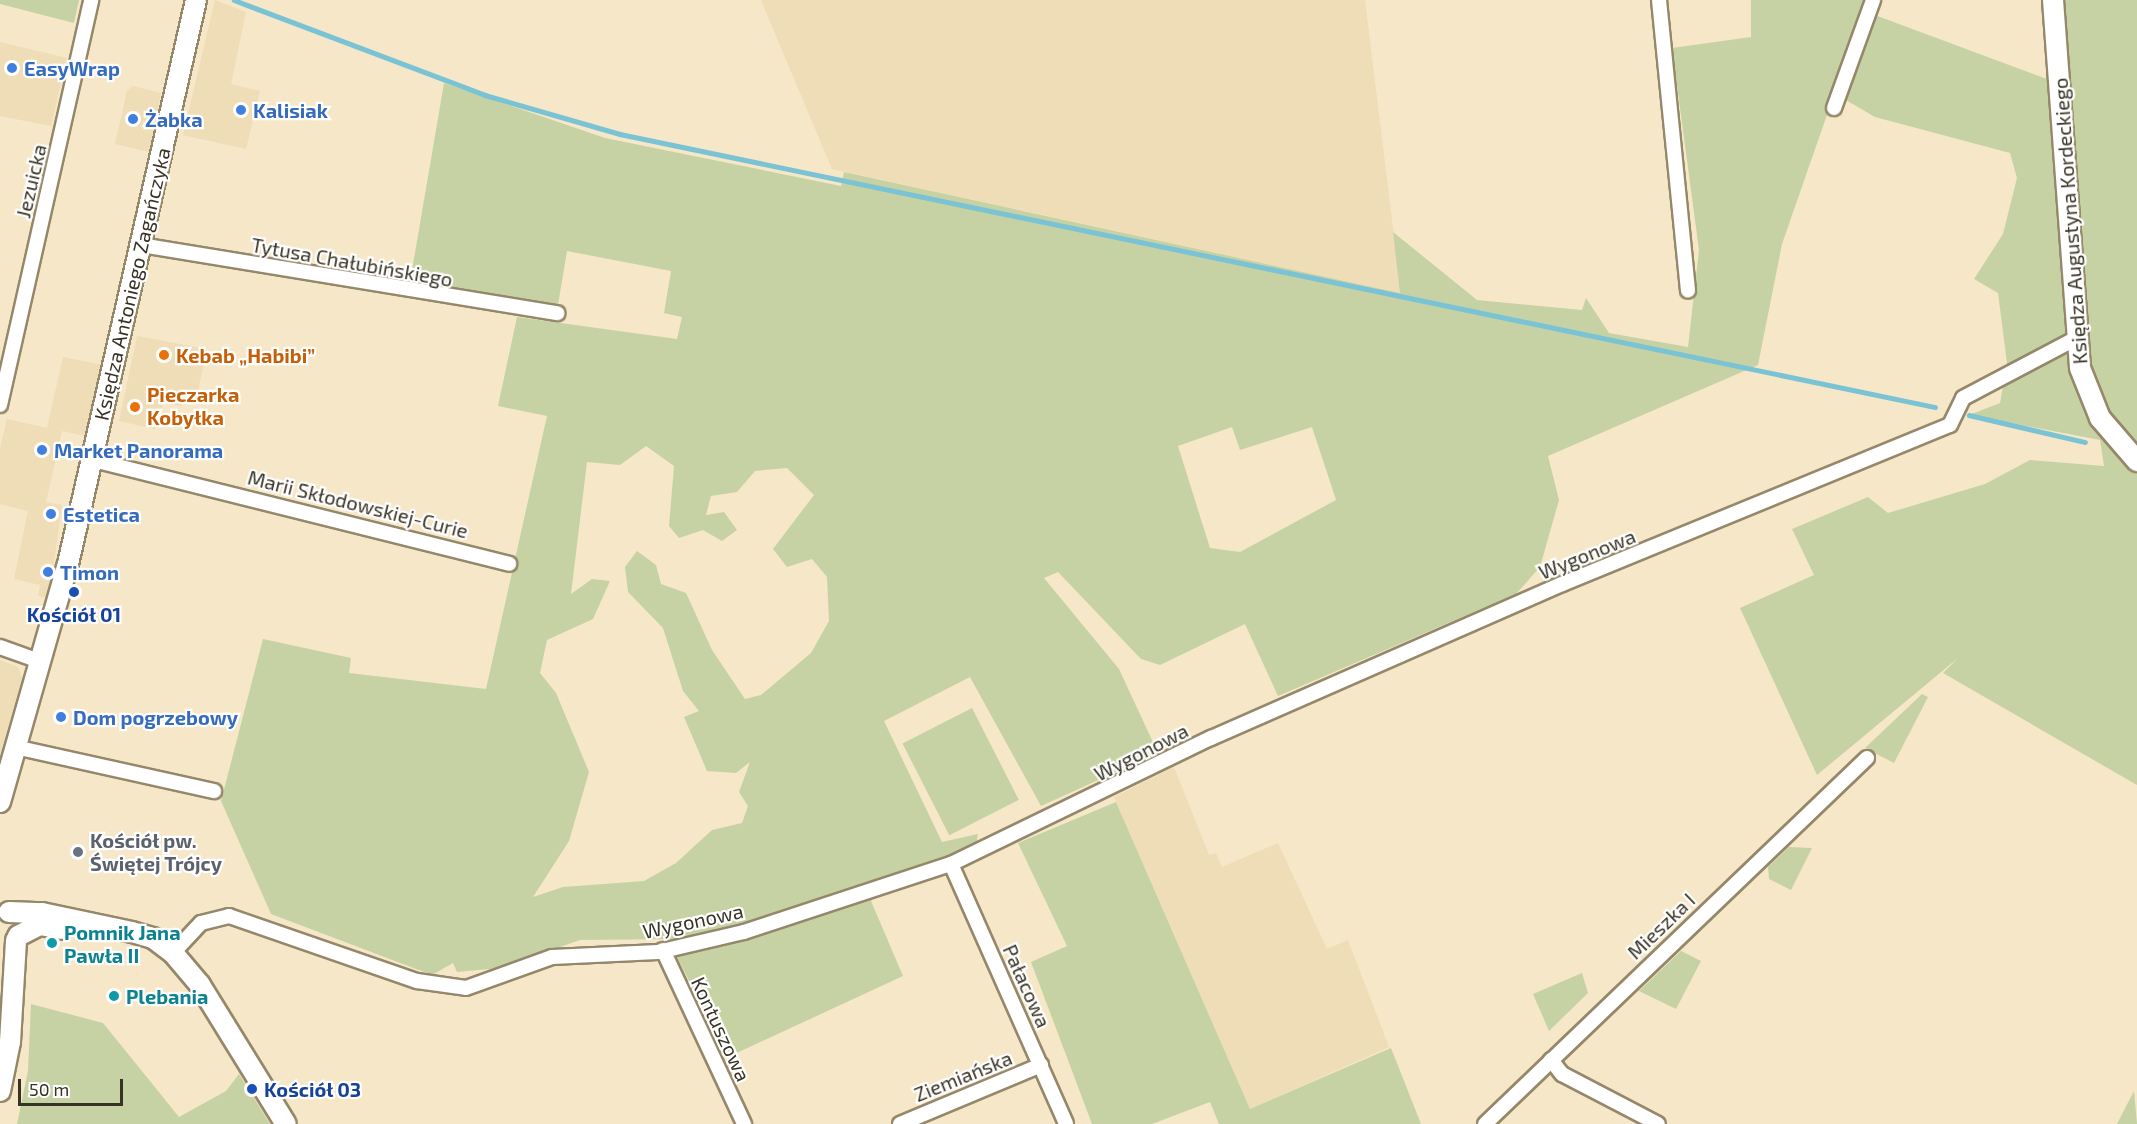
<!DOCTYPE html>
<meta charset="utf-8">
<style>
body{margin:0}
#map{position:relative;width:2137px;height:1124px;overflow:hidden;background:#f5e7c7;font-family:"Exo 2",sans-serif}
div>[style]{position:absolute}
.built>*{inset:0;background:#eeddb6}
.green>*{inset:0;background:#c7d2a4;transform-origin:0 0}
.stream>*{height:4.5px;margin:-2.25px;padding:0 2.25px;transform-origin:2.25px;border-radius:2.25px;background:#7ac3d4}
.roads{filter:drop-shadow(2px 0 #95886a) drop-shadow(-2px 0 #95886a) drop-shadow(0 2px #95886a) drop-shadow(0 -2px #95886a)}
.street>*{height:14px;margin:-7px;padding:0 7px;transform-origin:7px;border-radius:7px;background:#fff}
.secondary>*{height:20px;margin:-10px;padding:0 10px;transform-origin:10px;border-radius:10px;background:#fff}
.dots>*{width:16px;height:16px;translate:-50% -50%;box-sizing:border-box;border:3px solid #fff;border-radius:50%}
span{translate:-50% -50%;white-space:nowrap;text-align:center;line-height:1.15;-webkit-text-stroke:4.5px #fff;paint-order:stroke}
.shop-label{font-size:20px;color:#366cbe;font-weight:700}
.left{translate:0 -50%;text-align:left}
.street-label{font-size:20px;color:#373225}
.food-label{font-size:20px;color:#c56008;font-weight:700}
.transit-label{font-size:20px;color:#164399;font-weight:700}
.worship-label{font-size:20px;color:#5b616d;font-weight:700}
.culture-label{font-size:20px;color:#0d838f;font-weight:700}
.scale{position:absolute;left:18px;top:1079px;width:105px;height:27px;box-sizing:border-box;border:3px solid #373225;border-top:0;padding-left:8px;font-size:18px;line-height:21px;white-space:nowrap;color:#373225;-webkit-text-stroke:4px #fff;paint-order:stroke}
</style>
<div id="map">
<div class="built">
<div style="clip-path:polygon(215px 0,246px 12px,231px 84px,260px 91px,246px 149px,183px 135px)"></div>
<div style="clip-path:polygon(761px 0,1365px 0,1401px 293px,832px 169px)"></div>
<div style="clip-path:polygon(0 42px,67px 58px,51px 126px,0 116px)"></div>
<div style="clip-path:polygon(133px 86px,161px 93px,149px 152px,115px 144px,127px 91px)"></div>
<div style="clip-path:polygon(137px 336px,207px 349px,196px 400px,184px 397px,182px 406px,163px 403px,155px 429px,119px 421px)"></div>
<div style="clip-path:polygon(63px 357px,103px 365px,86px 436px,62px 431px,46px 502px,62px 505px,49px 598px,38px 596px,40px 585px,14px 579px,28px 511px,0 504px,0 449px,7px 419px,47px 428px)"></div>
<div style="clip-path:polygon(0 660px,18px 667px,22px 678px,0 755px)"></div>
<div style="clip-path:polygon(1174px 767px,1209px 855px,1216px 853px,1222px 867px,1278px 843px,1327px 949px,1348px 940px,1389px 1047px,1250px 1109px,1114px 797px)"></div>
</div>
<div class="green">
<div style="clip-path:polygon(0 0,79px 0,74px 23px,0 4px)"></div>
<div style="clip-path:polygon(evenodd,1751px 0,1867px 0,1782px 244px,1758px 365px,1548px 456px,1559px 500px,1540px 567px,1516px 594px,1278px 696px,1245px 624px,1160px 665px,1141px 659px,1058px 572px,1044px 578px,1119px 669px,1158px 753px,1041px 806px,970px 677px,884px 721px,942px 842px,978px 834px,976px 845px,913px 867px,871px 901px,903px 976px,728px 1057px,677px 957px,679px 939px,580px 940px,500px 968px,457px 972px,453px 963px,432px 975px,271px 914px,221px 801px,263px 639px,351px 658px,349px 673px,486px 689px,547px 416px,498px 406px,517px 317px,677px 339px,682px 317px,664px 313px,671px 271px,567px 251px,558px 305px,410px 282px,444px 83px,605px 138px,841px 186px,844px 172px,1400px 293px,1393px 232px,1477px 300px,1582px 310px,1586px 298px,1609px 333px,1688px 347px,1699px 250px,1672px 48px,1751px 37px,1751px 0,1232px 427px,1240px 450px,1312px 427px,1336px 500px,1240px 552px,1210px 548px,1178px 446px,1232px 427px,1751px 0,646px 446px,674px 466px,669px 526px,679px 538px,703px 530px,722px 541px,737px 530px,724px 512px,706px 515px,711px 496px,737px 492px,755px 471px,787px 468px,814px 495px,773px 549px,787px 567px,812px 559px,827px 577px,829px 621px,811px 653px,761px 695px,745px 699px,712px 650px,686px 593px,661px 584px,656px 565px,637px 551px,625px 567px,628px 592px,663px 628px,683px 691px,699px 711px,684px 717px,707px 771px,736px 773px,750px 762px,739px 792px,748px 806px,742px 823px,712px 830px,676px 863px,644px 881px,563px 887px,533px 897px,569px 841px,589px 772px,556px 693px,540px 673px,547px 640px,593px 619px,610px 581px,592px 579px,571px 594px,587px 462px,620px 465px,646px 446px)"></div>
<div style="clip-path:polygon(2060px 0,2137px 0,2137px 785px,1943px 673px,1958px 658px,1817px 775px,1740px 608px,1814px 575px,1792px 529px,1868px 497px,1888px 513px,1985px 484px,2030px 460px,2104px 466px,2100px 440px,1969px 415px,2000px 403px,2007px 363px,1998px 293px,1974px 279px,2003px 234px,2017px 178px,2010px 153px,1875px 117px,1844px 99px,1872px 14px,2068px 87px)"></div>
<div style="clip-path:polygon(1922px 694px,1928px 697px,1894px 763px,1865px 748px)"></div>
<div style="left:972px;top:708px;width:103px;height:78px;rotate:63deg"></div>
<div style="clip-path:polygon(1116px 802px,1250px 1109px,1391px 1048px,1421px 1124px,1219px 1124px,1210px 1102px,1152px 1124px,1092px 1124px,1031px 962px,1067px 946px,1018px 843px)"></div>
<div style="clip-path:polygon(1789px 847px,1812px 848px,1791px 890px,1769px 879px,1768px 867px)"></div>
<div style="clip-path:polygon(1681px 951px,1701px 961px,1676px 1009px,1639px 991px)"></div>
<div style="clip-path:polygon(1582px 973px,1588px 993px,1549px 1031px,1533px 994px)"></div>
<div style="clip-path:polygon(31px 1004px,103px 1023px,179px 1117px,226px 1091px,239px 1074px,270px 1124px,17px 1124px,28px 1071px)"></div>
<div style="clip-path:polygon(2134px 1091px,2137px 1124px,2117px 1124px)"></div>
</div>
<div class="stream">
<div style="left:234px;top:0;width:268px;rotate:20.7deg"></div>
<div style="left:485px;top:95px;width:141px;rotate:16.1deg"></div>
<div style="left:620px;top:134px;width:1343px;rotate:11.73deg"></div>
<div style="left:1969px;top:415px;width:119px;rotate:13.1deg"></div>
</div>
<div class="roads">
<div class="street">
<div style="left:1659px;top:0;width:292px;rotate:84.3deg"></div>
<div style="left:1834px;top:108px;width:115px;rotate:-70.1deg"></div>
<div style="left:141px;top:245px;width:422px;rotate:9.3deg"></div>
<div style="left:0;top:405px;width:415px;rotate:-77.3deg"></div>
<div style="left:93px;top:460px;width:429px;rotate:14deg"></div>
<div style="left:0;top:647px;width:45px;rotate:19.7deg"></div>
<div style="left:15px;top:747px;width:204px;rotate:12.5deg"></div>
<div style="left:951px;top:864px;width:284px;rotate:66.1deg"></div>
<div style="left:663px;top:950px;width:192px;rotate:65deg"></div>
<div style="left:173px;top:953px;width:41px;rotate:-47deg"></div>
<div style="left:201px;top:923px;width:29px;rotate:-14deg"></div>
<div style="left:229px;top:916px;width:199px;rotate:19.1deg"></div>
<div style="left:417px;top:981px;width:49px;rotate:8.1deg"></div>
<div style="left:466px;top:988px;width:91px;rotate:-19.8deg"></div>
<div style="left:552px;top:957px;width:106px;rotate:-2.7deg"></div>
<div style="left:658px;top:952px;width:88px;rotate:-13.1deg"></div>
<div style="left:744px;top:932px;width:218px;rotate:-18.2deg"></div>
<div style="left:951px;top:864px;width:289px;rotate:-25.9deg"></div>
<div style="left:1211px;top:738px;width:383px;rotate:-23.7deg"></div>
<div style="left:1562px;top:584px;width:419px;rotate:-22.3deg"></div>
<div style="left:1950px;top:425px;width:30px;rotate:-64deg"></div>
<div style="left:1963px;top:398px;width:127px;rotate:-27.8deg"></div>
<div style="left:1551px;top:1060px;width:18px;rotate:52deg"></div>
<div style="left:1562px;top:1074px;width:108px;rotate:27.5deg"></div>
<div style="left:900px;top:1124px;width:153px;rotate:-22.7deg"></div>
<div style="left:1485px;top:1124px;width:529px;rotate:-43.77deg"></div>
</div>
<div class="secondary">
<div style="left:2053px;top:0;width:369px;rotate:85.8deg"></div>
<div style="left:2080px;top:368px;width:54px;rotate:68.2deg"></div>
<div style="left:2100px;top:418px;width:57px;rotate:49.3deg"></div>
<div style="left:0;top:802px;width:248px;rotate:-74.1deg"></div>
<div style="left:68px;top:564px;width:578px;rotate:-77.21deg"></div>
<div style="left:9px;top:912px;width:33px;rotate:2deg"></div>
<div style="left:42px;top:913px;width:92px;rotate:11.9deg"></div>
<div style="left:132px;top:932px;width:22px;rotate:16deg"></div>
<div style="left:153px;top:938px;width:25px;rotate:37deg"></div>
<div style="left:173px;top:953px;width:42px;rotate:49.8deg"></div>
<div style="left:200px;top:985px;width:163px;rotate:58.3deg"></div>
<div style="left:18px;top:936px;width:25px;rotate:-27deg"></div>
<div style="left:40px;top:925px;width:22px;rotate:10deg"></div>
<div style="left:0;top:1091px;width:50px;rotate:-78.5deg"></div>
<div style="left:10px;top:1042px;width:102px;rotate:-86.6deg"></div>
</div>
</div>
<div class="dots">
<div style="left:12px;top:68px;background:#3f7fe0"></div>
<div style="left:241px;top:110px;background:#3f7fe0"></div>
<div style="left:133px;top:119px;background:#3f7fe0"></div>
<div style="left:164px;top:355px;background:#e8710a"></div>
<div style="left:135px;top:407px;background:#e8710a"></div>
<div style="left:42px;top:450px;background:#3f7fe0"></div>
<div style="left:51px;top:514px;background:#3f7fe0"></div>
<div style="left:48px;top:572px;background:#3f7fe0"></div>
<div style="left:74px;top:592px;background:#1a4fb4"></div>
<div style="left:61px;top:717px;background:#3f7fe0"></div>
<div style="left:78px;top:852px;background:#6b7280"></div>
<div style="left:52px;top:943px;background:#0f9aa8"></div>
<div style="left:114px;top:996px;background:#0f9aa8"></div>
<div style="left:252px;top:1089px;background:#1a4fb4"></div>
</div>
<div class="shop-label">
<span class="left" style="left:24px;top:68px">EasyWrap</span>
<span class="left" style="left:253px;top:110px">Kalisiak</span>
<span class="left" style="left:145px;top:119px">Żabka</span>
<span class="left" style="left:54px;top:450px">Market Panorama</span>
<span class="left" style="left:63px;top:514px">Estetica</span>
<span class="left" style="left:60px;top:572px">Timon</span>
<span class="left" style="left:73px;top:717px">Dom pogrzebowy</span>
</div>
<div class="street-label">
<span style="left:31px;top:181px;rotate:-77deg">Jezuicka</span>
<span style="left:2070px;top:221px;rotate:-94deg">Księdza Augustyna Kordeckiego</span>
<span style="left:352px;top:262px;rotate:10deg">Tytusa Chałubińskiego</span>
<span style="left:132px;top:284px;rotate:-77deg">Księdza Antoniego Zagańczyka</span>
<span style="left:358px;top:504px;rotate:14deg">Marii Skłodowskiej-Curie</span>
<span style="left:1587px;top:554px;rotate:-22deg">Wygonowa</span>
<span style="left:1141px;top:752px;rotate:-27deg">Wygonowa</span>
<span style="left:693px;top:921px;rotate:-12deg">Wygonowa</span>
<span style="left:1661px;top:926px;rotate:-44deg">Mieszka I</span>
<span style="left:1027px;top:986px;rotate:66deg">Pałacowa</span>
<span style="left:721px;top:1029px;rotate:65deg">Kontuszowa</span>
<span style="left:963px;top:1076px;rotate:-22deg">Ziemiańska</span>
</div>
<div class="food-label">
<span class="left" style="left:176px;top:355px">Kebab „Habibi”</span>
<span class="left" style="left:147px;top:406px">Pieczarka<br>Kobyłka</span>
</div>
<div class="transit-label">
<span style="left:74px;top:614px">Kościół 01</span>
<span class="left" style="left:264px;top:1089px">Kościół 03</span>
</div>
<div class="worship-label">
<span class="left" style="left:90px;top:852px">Kościół pw.<br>Świętej Trójcy</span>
</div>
<div class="culture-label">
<span class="left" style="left:64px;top:944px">Pomnik Jana<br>Pawła II</span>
<span class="left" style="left:126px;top:996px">Plebania</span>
</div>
<div class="scale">50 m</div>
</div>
